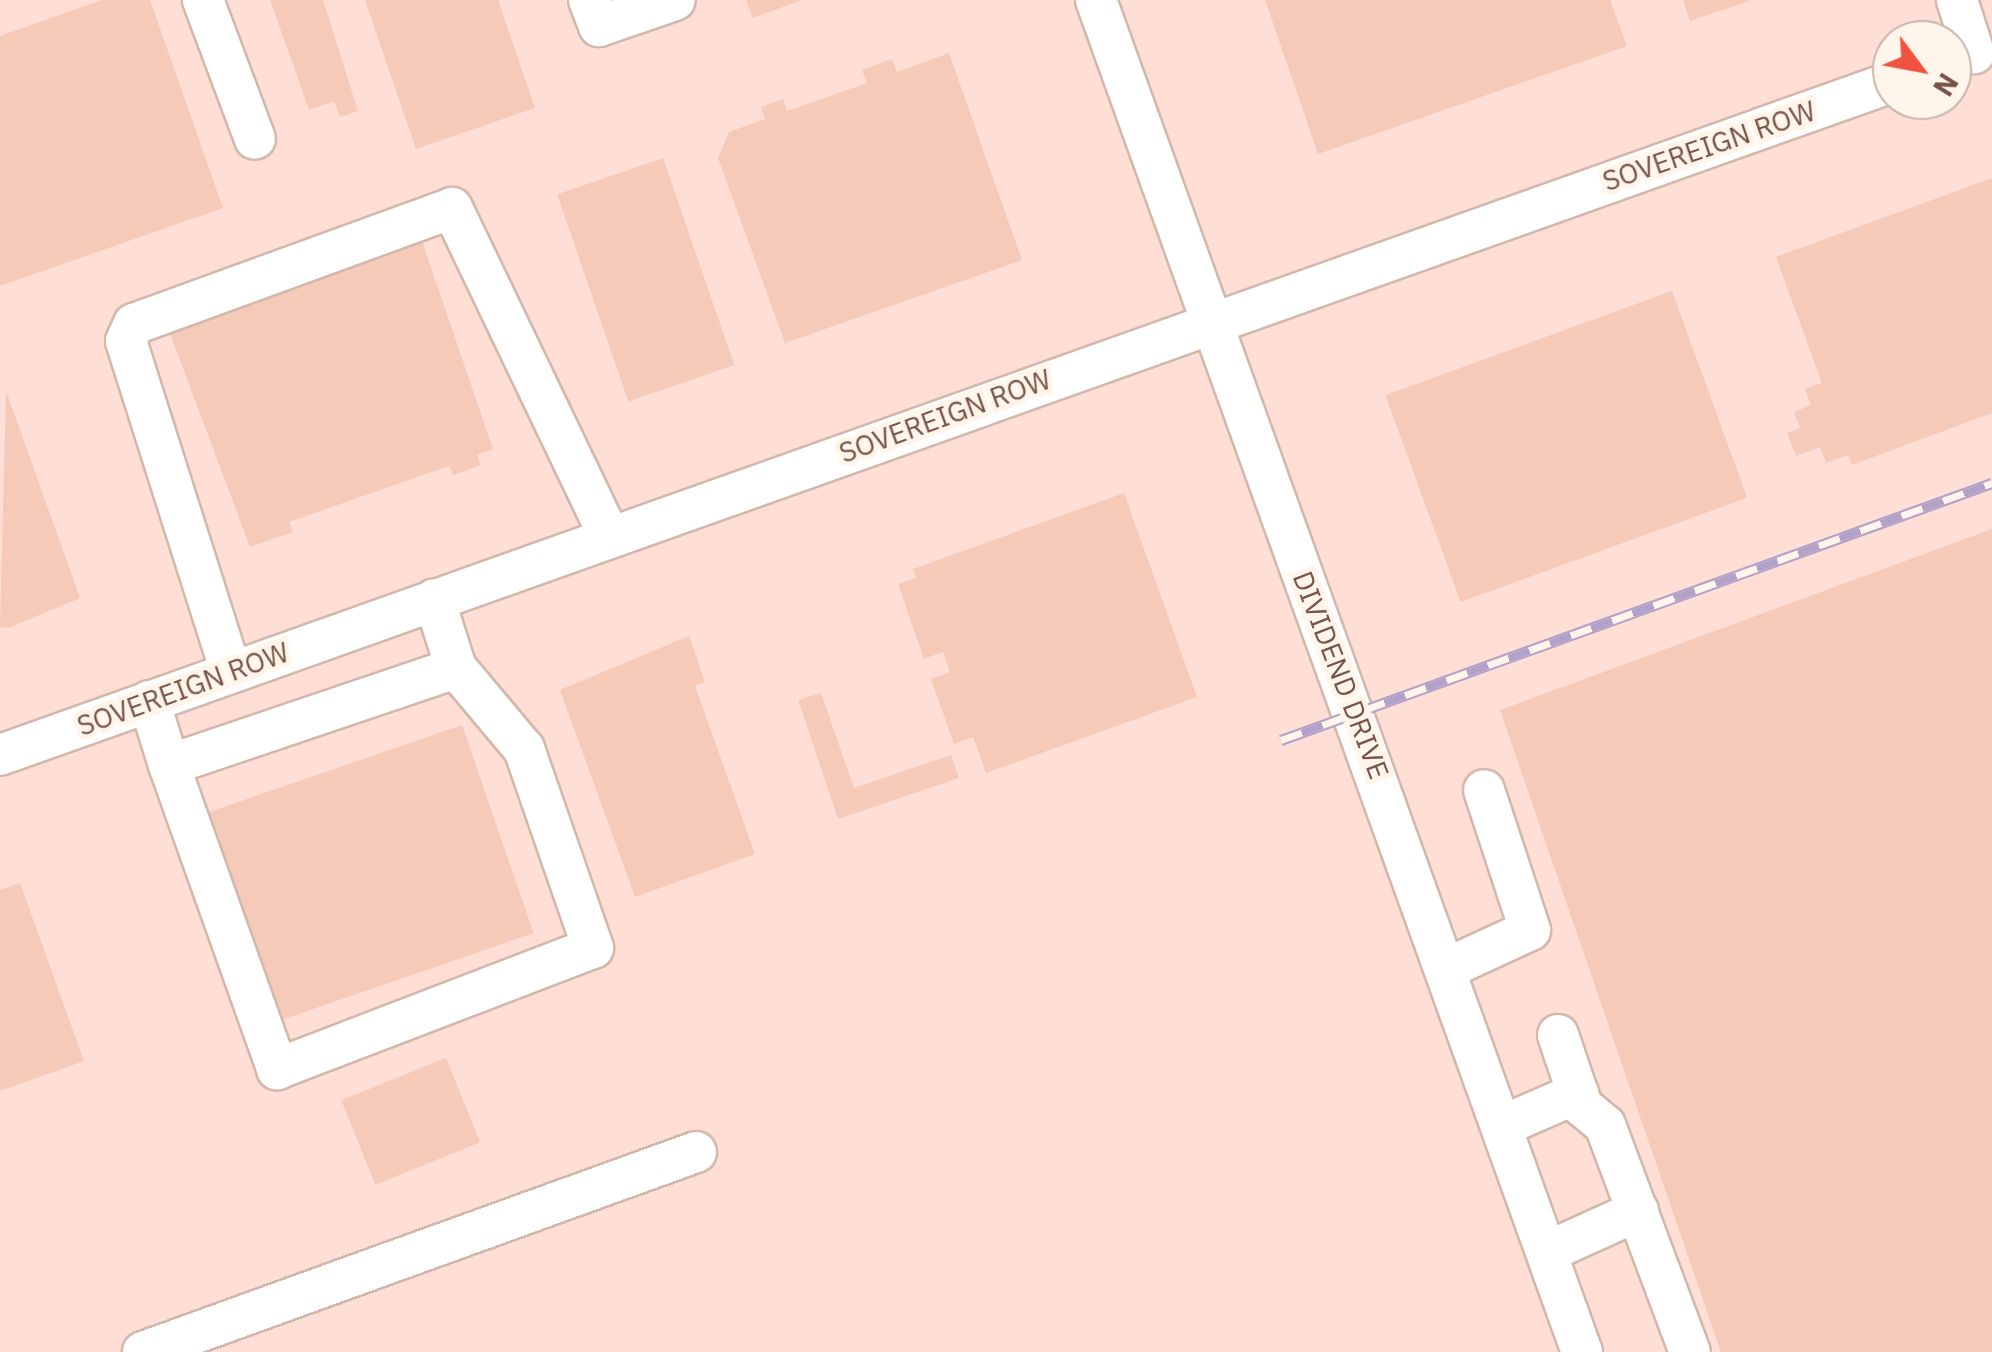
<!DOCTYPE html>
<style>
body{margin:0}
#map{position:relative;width:1992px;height:1352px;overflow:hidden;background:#fef0e3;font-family:"IBM Plex Sans",sans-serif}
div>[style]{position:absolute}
.commercial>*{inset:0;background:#ffded6}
.building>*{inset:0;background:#f5cab9;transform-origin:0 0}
.roads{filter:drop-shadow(2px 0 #d2b8ab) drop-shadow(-2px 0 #d2b8ab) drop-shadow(0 2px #d2b8ab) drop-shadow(0 -2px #d2b8ab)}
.minor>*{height:40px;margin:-20px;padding:0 20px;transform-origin:20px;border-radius:20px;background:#fff}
.rail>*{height:11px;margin-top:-5.5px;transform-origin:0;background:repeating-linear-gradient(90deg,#fff5eb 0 22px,#b2a1c8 0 44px);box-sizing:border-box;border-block:2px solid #b2a1c8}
span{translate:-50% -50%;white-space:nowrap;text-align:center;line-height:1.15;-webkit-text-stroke:10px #fff5eb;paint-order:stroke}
.street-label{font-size:28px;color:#785347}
.north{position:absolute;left:1872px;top:20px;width:100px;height:100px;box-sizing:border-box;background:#fff5eb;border:2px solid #c9b4a9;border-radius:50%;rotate:122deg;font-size:28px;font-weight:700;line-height:40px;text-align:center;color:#785347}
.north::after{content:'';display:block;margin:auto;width:35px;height:45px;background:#f1523f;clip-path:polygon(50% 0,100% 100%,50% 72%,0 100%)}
</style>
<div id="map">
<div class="commercial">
<div style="clip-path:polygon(evenodd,0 0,1992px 0,1992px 1352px,0 1352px,0 0,1892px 40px,1952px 40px,1952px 100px,1892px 100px,1892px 40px)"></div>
</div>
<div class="building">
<div style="clip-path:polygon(102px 0,150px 0,223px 208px,0 286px,0 36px)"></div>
<div style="clip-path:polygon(270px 0,323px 0,358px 111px,340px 117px,334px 101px,309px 110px)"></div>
<div style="clip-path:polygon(365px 0,498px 0,535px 108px,416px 149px)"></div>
<div style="clip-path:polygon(746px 0,802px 0,753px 18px)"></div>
<div style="clip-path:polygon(1265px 0,1610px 0,1627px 46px,1318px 154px)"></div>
<div style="clip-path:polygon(1683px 0,1749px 0,1749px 1px,1690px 21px)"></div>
<div style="clip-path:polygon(949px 53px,1022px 260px,785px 343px,718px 158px,729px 132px,765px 119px,761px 107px,783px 99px,787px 111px,867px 83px,862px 70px,892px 59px,897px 72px)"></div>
<div style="left:663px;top:158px;width:219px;height:112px;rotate:71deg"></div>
<div style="clip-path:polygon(1992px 178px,1992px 413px,1852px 465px,1848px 455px,1826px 463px,1820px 447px,1796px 456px,1787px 433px,1800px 428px,1794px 412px,1811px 405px,1805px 389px,1822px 383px,1776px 257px)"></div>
<div style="clip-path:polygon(422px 241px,493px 449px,477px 455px,481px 465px,453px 475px,449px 466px,289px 522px,293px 532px,250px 547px,169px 331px)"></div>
<div style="left:1672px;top:291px;width:220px;height:305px;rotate:70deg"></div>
<div style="clip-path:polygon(6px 391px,80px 598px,8px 628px,0 627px)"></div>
<div style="clip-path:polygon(1124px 493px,1197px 697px,986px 773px,973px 737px,954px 744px,931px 679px,950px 672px,943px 652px,924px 659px,898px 584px,916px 578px,913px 569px)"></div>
<div style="clip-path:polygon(1992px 529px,1992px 1352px,1721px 1352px,1500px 710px)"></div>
<div style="clip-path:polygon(689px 636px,705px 682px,695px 686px,755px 854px,635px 897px,560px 690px)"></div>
<div style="clip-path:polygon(821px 693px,854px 788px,951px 755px,959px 778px,838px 819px,798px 700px)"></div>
<div style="left:462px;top:725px;width:220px;height:281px;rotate:71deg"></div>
<div style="clip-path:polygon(20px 883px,84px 1061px,0 1091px,0 890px)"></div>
<div style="left:446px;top:1058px;width:91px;height:113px;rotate:68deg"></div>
</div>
<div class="roads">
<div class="minor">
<div style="left:203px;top:0;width:148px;rotate:69.5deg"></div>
<div style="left:589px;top:0;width:28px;rotate:69deg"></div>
<div style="left:599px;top:26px;width:80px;rotate:-18.9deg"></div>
<div style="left:1096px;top:0;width:1437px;rotate:70.23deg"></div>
<div style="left:1957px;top:0;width:56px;rotate:72.2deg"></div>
<div style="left:231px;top:672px;width:347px;rotate:-107.6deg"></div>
<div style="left:126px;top:341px;width:19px;rotate:-65deg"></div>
<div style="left:134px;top:324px;width:338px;rotate:-20deg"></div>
<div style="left:452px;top:208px;width:364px;rotate:64.4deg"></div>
<div style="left:149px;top:701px;width:67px;rotate:72.6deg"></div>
<div style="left:169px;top:765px;width:303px;rotate:-18.7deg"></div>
<div style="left:456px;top:668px;width:72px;rotate:-107.7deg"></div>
<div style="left:0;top:755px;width:2008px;rotate:-19.58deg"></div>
<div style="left:169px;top:765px;width:323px;rotate:70.4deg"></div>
<div style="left:277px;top:1069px;width:338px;rotate:-21deg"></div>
<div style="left:593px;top:948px;width:211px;rotate:-109.1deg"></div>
<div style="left:524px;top:749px;width:106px;rotate:-130deg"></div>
<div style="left:1450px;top:967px;width:88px;rotate:-24.8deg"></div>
<div style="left:1530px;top:930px;width:147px;rotate:-108.2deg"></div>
<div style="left:1558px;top:1035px;width:75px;rotate:71.3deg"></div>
<div style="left:1582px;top:1106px;width:30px;rotate:40deg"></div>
<div style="left:1605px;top:1125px;width:242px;rotate:69.5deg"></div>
<div style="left:1502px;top:1126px;width:83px;rotate:-23.5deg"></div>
<div style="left:1547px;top:1252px;width:100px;rotate:-24.3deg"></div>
<div style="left:143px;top:1352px;width:588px;rotate:-19.88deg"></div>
</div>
</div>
<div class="rail">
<div style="left:1281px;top:740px;width:756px;rotate:-19.87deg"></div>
</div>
<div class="street-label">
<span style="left:1709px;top:146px;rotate:-19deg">SOVEREIGN ROW</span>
<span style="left:945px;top:416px;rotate:-20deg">SOVEREIGN ROW</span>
<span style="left:1341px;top:675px;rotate:69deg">DIVIDEND DRIVE</span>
<span style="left:183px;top:689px;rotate:-20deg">SOVEREIGN ROW</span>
</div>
<div class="north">N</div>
</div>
